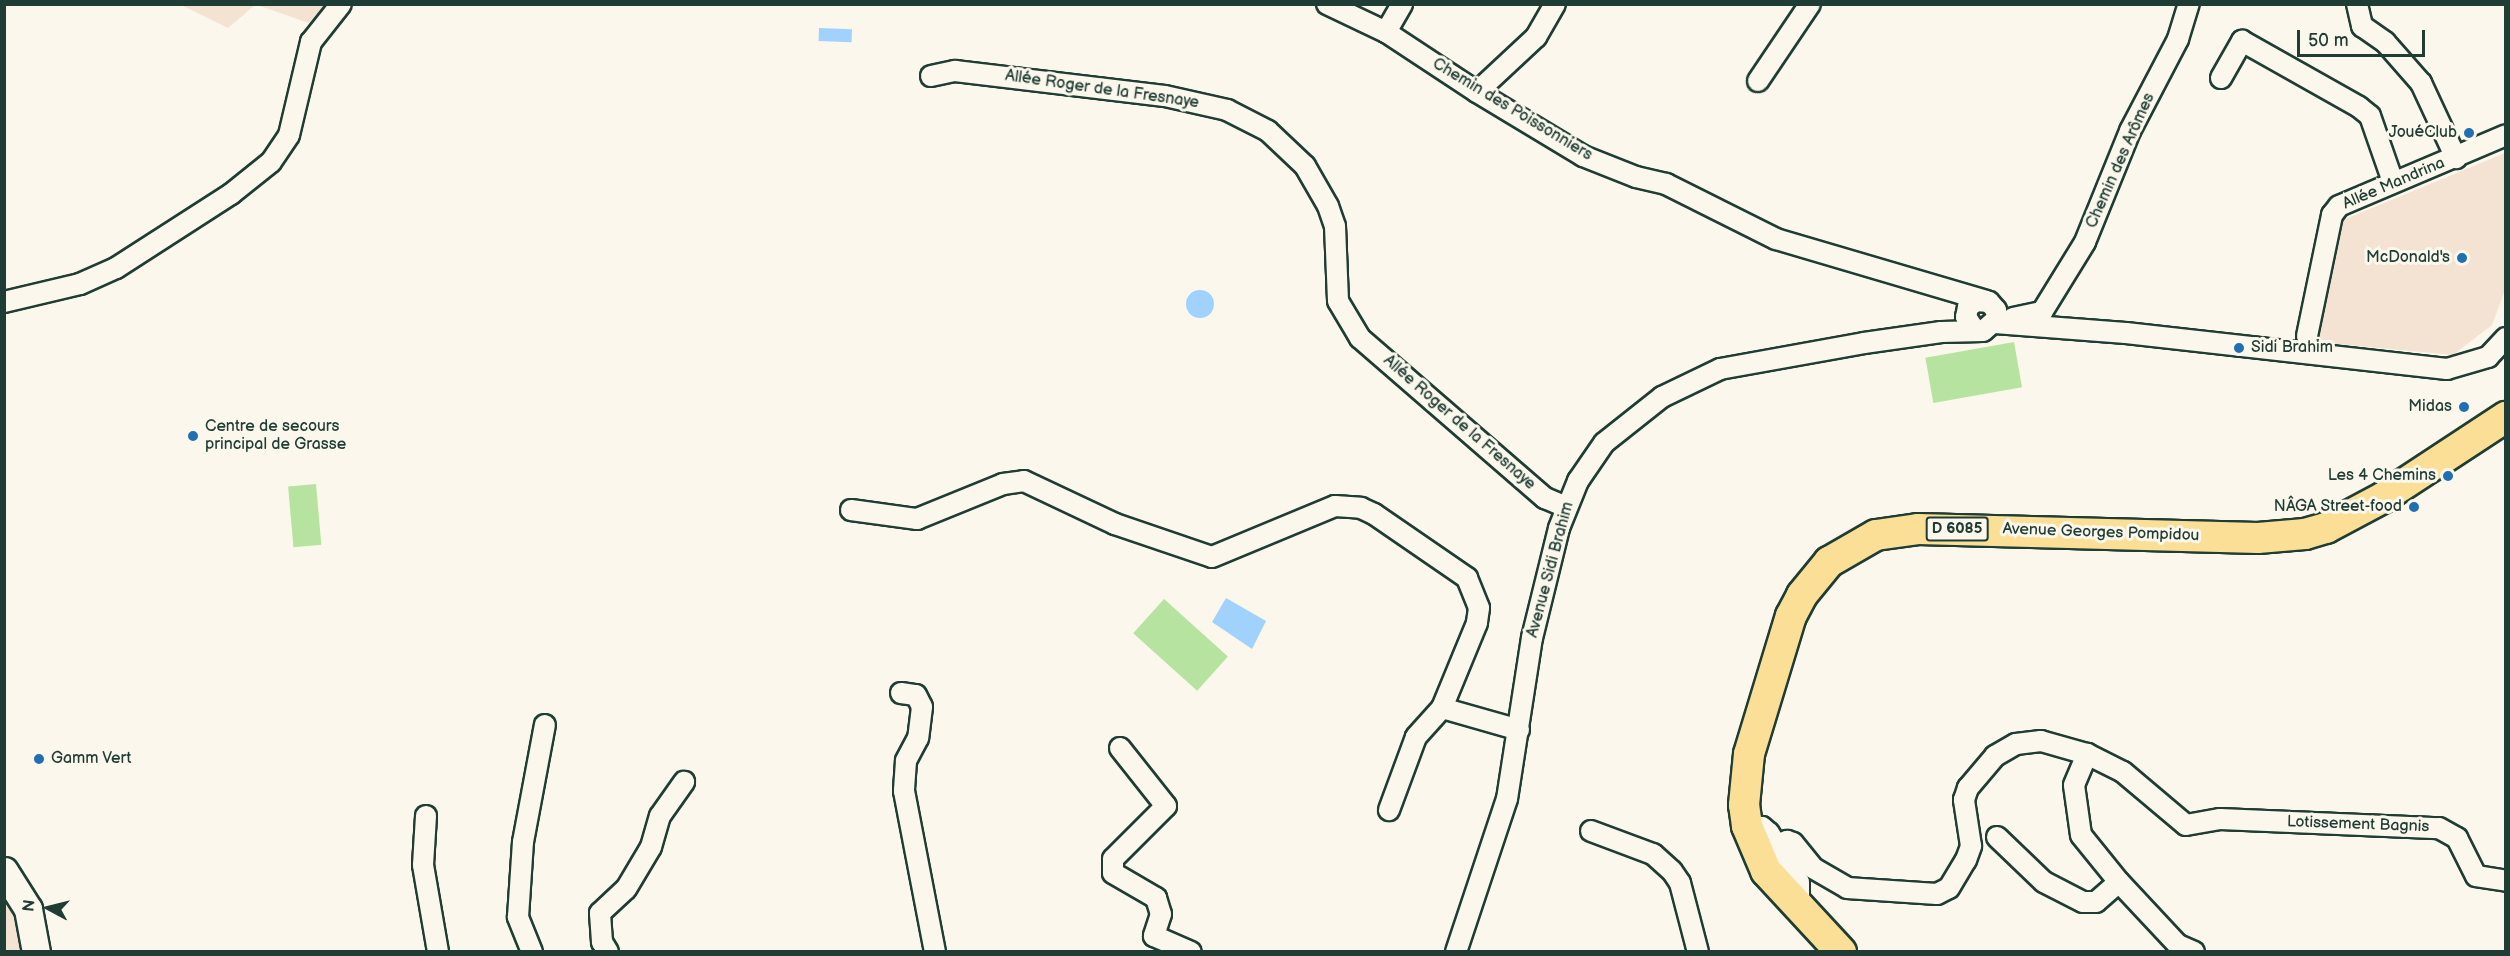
<!DOCTYPE html>
<meta charset="utf-8">
<style>
body{margin:0}
#map{position:relative;width:2510px;height:956px;overflow:hidden;background:#fbf7ec;font-family:"Balsamiq Sans",sans-serif}
div>[style]{position:absolute}
.built>*{inset:0;background:#f4e3d2}
.green>*{inset:0;background:#b7e3a0;transform-origin:0 0}
.water>*{inset:0;background:#a1d1fd;transform-origin:0 0}
.round{border-radius:50%}
.roads{filter:drop-shadow(2px 0 #1f3d34) drop-shadow(-2px 0 #1f3d34) drop-shadow(0 2px #1f3d34) drop-shadow(0 -2px #1f3d34)}
.street>*{height:20px;margin:-10px;padding:0 10px;transform-origin:10px;border-radius:10px;background:#fbf7ec}
.secondary>*{height:27px;margin:-13.5px;padding:0 13.5px;transform-origin:13.5px;border-radius:13.5px;background:#fbf7ec}
.primary>*{height:30px;margin:-15px;padding:0 15px;transform-origin:15px;border-radius:15px;background:#fbdf96}
.dots>*{width:16px;height:16px;translate:-50% -50%;box-sizing:border-box;border:3px solid #fbf7ec;border-radius:50%}
span{translate:-50% -50%;white-space:nowrap;text-align:center;line-height:1.15;-webkit-text-stroke:6px #fbf7ec;paint-order:stroke}
.shield-label span{padding:2px 4px;background:#fbf7ec;border:2px solid;border-radius:4px;-webkit-text-stroke-width:0}
.shield-label{font-size:15px;color:#1f3d34;font-weight:700}
.street-label{font-size:16px;color:#1f3d34}
.poi-label{font-size:16px;color:#1f3d34}
.right{translate:-100% -50%;text-align:right}
.left{translate:0 -50%;text-align:left}
.frame{position:absolute;inset:0;border:6px solid #1f3d34;pointer-events:none}
.north{position:absolute;left:18px;top:878px;width:60px;height:60px;-webkit-text-stroke:4px #fbf7ec;paint-order:stroke;rotate:277deg;font-size:16px;font-weight:700;line-height:24px;text-align:center;color:#1f3d34}
.north::after{content:'';display:block;margin:auto;width:21px;height:27px;background:#1f3d34;clip-path:polygon(50% 0,100% 100%,50% 72%,0 100%)}
.scale{position:absolute;left:2297px;top:30px;width:128px;height:27px;box-sizing:border-box;border:3px solid #1f3d34;border-top:0;padding-left:8px;font-size:18px;line-height:21px;white-space:nowrap;color:#1f3d34;-webkit-text-stroke:4px #fbf7ec;paint-order:stroke}
</style>
<div id="map">
<div class="built">
<div style="clip-path:polygon(181px 5px,255px 5px,228px 28px)"></div>
<div style="clip-path:polygon(257px 5px,325px 5px,309px 23px)"></div>
<div style="clip-path:polygon(2505px 153px,2505px 290px,2492px 325px,2453px 355px,2317px 342px,2338px 222px)"></div>
<div style="clip-path:polygon(4px 883px,30px 951px,5px 951px)"></div>
</div>
<div class="green">
<div style="left:2014px;top:342px;width:46px;height:90px;rotate:80deg"></div>
<div style="left:316px;top:484px;width:61px;height:28px;rotate:85deg"></div>
<div style="left:1164px;top:599px;width:86px;height:46px;rotate:42deg"></div>
</div>
<div class="water">
<div style="left:819px;top:28px;width:33px;height:13px;rotate:2deg"></div>
<div class="round" style="left:1186px;top:290px;width:28px;height:28px"></div>
<div style="clip-path:polygon(1226px 598px,1266px 621px,1252px 649px,1212px 622px)"></div>
</div>
<div class="roads">
<div class="street">
<div style="left:1327px;top:4px;width:65px;rotate:25.4deg"></div>
<div style="left:1386px;top:32px;width:109px;rotate:33.4deg"></div>
<div style="left:1477px;top:92px;width:124px;rotate:31.1deg"></div>
<div style="left:1583px;top:156px;width:57px;rotate:21.6deg"></div>
<div style="left:1636px;top:177px;width:31px;rotate:13deg"></div>
<div style="left:1666px;top:184px;width:123px;rotate:26.6deg"></div>
<div style="left:1776px;top:239px;width:219px;rotate:16.4deg"></div>
<div style="left:2357px;top:4px;width:23px;rotate:77deg"></div>
<div style="left:2362px;top:26px;width:28px;rotate:35deg"></div>
<div style="left:2385px;top:42px;width:55px;rotate:48.7deg"></div>
<div style="left:2421px;top:83px;width:83px;rotate:65deg"></div>
<div style="left:1386px;top:32px;width:32px;rotate:-60deg"></div>
<div style="left:931px;top:76px;width:25px;rotate:-12deg"></div>
<div style="left:955px;top:71px;width:211px;rotate:6.8deg"></div>
<div style="left:1165px;top:96px;width:64px;rotate:12.7deg"></div>
<div style="left:1227px;top:110px;width:46px;rotate:27.1deg"></div>
<div style="left:1268px;top:131px;width:51px;rotate:43.4deg"></div>
<div style="left:1305px;top:166px;width:46px;rotate:60.1deg"></div>
<div style="left:1328px;top:206px;width:21px;rotate:71deg"></div>
<div style="left:1335px;top:226px;width:75px;rotate:87.7deg"></div>
<div style="left:1338px;top:301px;width:43px;rotate:59.3deg"></div>
<div style="left:1360px;top:338px;width:245px;rotate:40.9deg"></div>
<div style="left:1545px;top:498px;width:23px;rotate:23deg"></div>
<div style="left:2221px;top:78px;width:43px;rotate:-60.4deg"></div>
<div style="left:2242px;top:41px;width:134px;rotate:29.4deg"></div>
<div style="left:2359px;top:107px;width:14px;rotate:39deg"></div>
<div style="left:2370px;top:116px;width:70px;rotate:70.8deg"></div>
<div style="left:1758px;top:81px;width:93px;rotate:-56deg"></div>
<div style="left:1477px;top:92px;width:81px;rotate:-43deg"></div>
<div style="left:1536px;top:37px;width:38px;rotate:-60deg"></div>
<div style="left:4px;top:302px;width:78px;rotate:-13.3deg"></div>
<div style="left:80px;top:284px;width:39px;rotate:-24deg"></div>
<div style="left:116px;top:268px;width:137px;rotate:-32.8deg"></div>
<div style="left:231px;top:194px;width:51px;rotate:-38.7deg"></div>
<div style="left:271px;top:162px;width:32px;rotate:-56deg"></div>
<div style="left:289px;top:135px;width:96px;rotate:-76.7deg"></div>
<div style="left:311px;top:42px;width:48px;rotate:-51.7deg"></div>
<div style="left:2013px;top:318px;width:30px;rotate:-12deg"></div>
<div style="left:2042px;top:312px;width:82px;rotate:-58.4deg"></div>
<div style="left:2085px;top:242px;width:120px;rotate:-67.9deg"></div>
<div style="left:2130px;top:131px;width:104px;rotate:-62.4deg"></div>
<div style="left:2178px;top:39px;width:37px;rotate:-73deg"></div>
<div style="left:1995px;top:323px;width:131px;rotate:4.4deg"></div>
<div style="left:2126px;top:333px;width:323px;rotate:6.4deg"></div>
<div style="left:2447px;top:369px;width:43px;rotate:-16.3deg"></div>
<div style="left:2488px;top:357px;width:26px;rotate:-47deg"></div>
<div style="left:2307px;top:336px;width:124px;rotate:-78.3deg"></div>
<div style="left:2332px;top:215px;width:11px;rotate:-52deg"></div>
<div style="left:2339px;top:206px;width:181px;rotate:-23deg"></div>
<div style="left:851px;top:510px;width:67px;rotate:7.8deg"></div>
<div style="left:917px;top:519px;width:93px;rotate:-22.1deg"></div>
<div style="left:1003px;top:484px;width:21px;rotate:-8deg"></div>
<div style="left:1024px;top:481px;width:101px;rotate:25.3deg"></div>
<div style="left:1115px;top:524px;width:102px;rotate:18.8deg"></div>
<div style="left:1212px;top:557px;width:133px;rotate:-22.5deg"></div>
<div style="left:1335px;top:506px;width:26px;rotate:4deg"></div>
<div style="left:1361px;top:508px;width:14px;rotate:25deg"></div>
<div style="left:1374px;top:514px;width:113px;rotate:34.5deg"></div>
<div style="left:1467px;top:578px;width:32px;rotate:68deg"></div>
<div style="left:1479px;top:608px;width:15px;rotate:98deg"></div>
<div style="left:1477px;top:623px;width:92px;rotate:112.4deg"></div>
<div style="left:1442px;top:708px;width:39px;rotate:132deg"></div>
<div style="left:1416px;top:737px;width:78px;rotate:110.3deg"></div>
<div style="left:901px;top:693px;width:15px;rotate:8deg"></div>
<div style="left:916px;top:695px;width:13px;rotate:63deg"></div>
<div style="left:922px;top:707px;width:31px;rotate:97deg"></div>
<div style="left:918px;top:738px;width:26px;rotate:118deg"></div>
<div style="left:906px;top:761px;width:30px;rotate:94deg"></div>
<div style="left:904px;top:791px;width:164px;rotate:79.1deg"></div>
<div style="left:1442px;top:708px;width:80px;rotate:15.9deg"></div>
<div style="left:1120px;top:748px;width:74px;rotate:51.6deg"></div>
<div style="left:1166px;top:806px;width:75px;rotate:135deg"></div>
<div style="left:1113px;top:859px;width:14px;rotate:90deg"></div>
<div style="left:1113px;top:873px;width:50px;rotate:30.2deg"></div>
<div style="left:1156px;top:898px;width:17px;rotate:73deg"></div>
<div style="left:1161px;top:914px;width:23px;rotate:108deg"></div>
<div style="left:1154px;top:936px;width:40px;rotate:23.4deg"></div>
<div style="left:426px;top:816px;width:49px;rotate:93.5deg"></div>
<div style="left:423px;top:865px;width:88px;rotate:80.2deg"></div>
<div style="left:1747px;top:826px;width:15px;rotate:4deg"></div>
<div style="left:1762px;top:827px;width:9px;rotate:41deg"></div>
<div style="left:1769px;top:833px;width:57px;rotate:58.5deg"></div>
<div style="left:1799px;top:882px;width:28px;rotate:90deg"></div>
<div style="left:1591px;top:831px;width:66px;rotate:20.4deg"></div>
<div style="left:1653px;top:854px;width:25px;rotate:42deg"></div>
<div style="left:1672px;top:871px;width:14px;rotate:56deg"></div>
<div style="left:1680px;top:883px;width:71px;rotate:75.4deg"></div>
<div style="left:1997px;top:837px;width:65px;rotate:43.8deg"></div>
<div style="left:2044px;top:882px;width:44px;rotate:27.1deg"></div>
<div style="left:2083px;top:902px;width:13px"></div>
<div style="left:2096px;top:902px;width:30px;rotate:-41deg"></div>
<div style="left:1776px;top:845px;width:12px;rotate:-20deg"></div>
<div style="left:1787px;top:841px;width:6px;rotate:18deg"></div>
<div style="left:1793px;top:843px;width:32px;rotate:51deg"></div>
<div style="left:1813px;top:868px;width:39px;rotate:30deg"></div>
<div style="left:1847px;top:888px;width:90px;rotate:3.8deg"></div>
<div style="left:1937px;top:894px;width:13px;rotate:-27deg"></div>
<div style="left:1949px;top:888px;width:33px;rotate:-59deg"></div>
<div style="left:1966px;top:860px;width:15px;rotate:-70deg"></div>
<div style="left:1971px;top:846px;width:47px;rotate:-98.7deg"></div>
<div style="left:1964px;top:800px;width:13px;rotate:-72deg"></div>
<div style="left:1968px;top:788px;width:42px;rotate:-49.8deg"></div>
<div style="left:1995px;top:756px;width:24px;rotate:-30deg"></div>
<div style="left:2016px;top:744px;width:25px;rotate:-7deg"></div>
<div style="left:2041px;top:741px;width:48px;rotate:15.8deg"></div>
<div style="left:532px;top:952px;width:38px;rotate:-112deg"></div>
<div style="left:518px;top:917px;width:75px;rotate:-86.2deg"></div>
<div style="left:523px;top:842px;width:119px;rotate:-79.4deg"></div>
<div style="left:608px;top:952px;width:12px;rotate:-121deg"></div>
<div style="left:602px;top:942px;width:29px;rotate:-94deg"></div>
<div style="left:600px;top:913px;width:35px;rotate:-43deg"></div>
<div style="left:626px;top:889px;width:49px;rotate:-59.2deg"></div>
<div style="left:651px;top:847px;width:32px;rotate:-74deg"></div>
<div style="left:660px;top:816px;width:42px;rotate:-54.8deg"></div>
<div style="left:1456px;top:952px;width:161px;rotate:-71.6deg"></div>
<div style="left:1507px;top:799px;width:163px;rotate:-81.2deg"></div>
<div style="left:1532px;top:638px;width:113px;rotate:-76.2deg"></div>
<div style="left:1559px;top:528px;width:51px;rotate:-68deg"></div>
<div style="left:1578px;top:481px;width:46px;rotate:-55.6deg"></div>
<div style="left:1604px;top:443px;width:74px;rotate:-38.4deg"></div>
<div style="left:1662px;top:397px;width:64px;rotate:-25.8deg"></div>
<div style="left:1720px;top:369px;width:146px;rotate:-10.2deg"></div>
<div style="left:1864px;top:343px;width:78px;rotate:-8.1deg"></div>
<div style="left:1941px;top:332px;width:42px;rotate:-1.4deg"></div>
<div style="left:1983px;top:331px;width:18px;rotate:-41deg"></div>
<div style="left:1997px;top:319px;width:9px;rotate:-96deg"></div>
<div style="left:1996px;top:310px;width:11px;rotate:-131deg"></div>
<div style="left:1989px;top:302px;width:13px;rotate:-176deg"></div>
<div style="left:1976px;top:301px;width:10px;rotate:143deg"></div>
<div style="left:1968px;top:307px;width:10px;rotate:101deg"></div>
<div style="left:1966px;top:317px;width:14px;rotate:56deg"></div>
<div style="left:2194px;top:952px;width:17px;rotate:-156deg"></div>
<div style="left:2178px;top:945px;width:86px;rotate:-133.1deg"></div>
<div style="left:2119px;top:882px;width:60px;rotate:-129deg"></div>
<div style="left:2081px;top:835px;width:50px;rotate:-98deg"></div>
<div style="left:2074px;top:785px;width:34px;rotate:-67deg"></div>
<div style="left:2087px;top:754px;width:40px;rotate:26.6deg"></div>
<div style="left:2123px;top:772px;width:82px;rotate:40.1deg"></div>
<div style="left:2186px;top:825px;width:35px;rotate:-10deg"></div>
<div style="left:2220px;top:819px;width:219px;rotate:2.4deg"></div>
<div style="left:2439px;top:828px;width:21px;rotate:29deg"></div>
<div style="left:2457px;top:838px;width:42px;rotate:63.4deg"></div>
<div style="left:2476px;top:876px;width:30px;rotate:9deg"></div>
</div>
<div class="secondary">
<div style="left:4px;top:871px;width:45px;rotate:57.7deg"></div>
<div style="left:28px;top:909px;width:44px;rotate:79.5deg"></div>
</div>
<div class="primary">
<div style="left:1841px;top:952px;width:110px;rotate:-132.8deg"></div>
<div style="left:1766px;top:871px;width:49px;rotate:-112.9deg"></div>
<div style="left:1747px;top:826px;width:21px;rotate:-98deg"></div>
<div style="left:1744px;top:805px;width:51px;rotate:-84.4deg"></div>
<div style="left:1749px;top:754px;width:144px;rotate:-73.1deg"></div>
<div style="left:1791px;top:616px;width:24px;rotate:-62deg"></div>
<div style="left:1802px;top:595px;width:43px;rotate:-50.7deg"></div>
<div style="left:1829px;top:562px;width:54px;rotate:-29.9deg"></div>
<div style="left:1876px;top:535px;width:42px;rotate:-8.1deg"></div>
<div style="left:1918px;top:529px;width:340px;rotate:1.5deg"></div>
<div style="left:2258px;top:538px;width:47px;rotate:-4.9deg"></div>
<div style="left:2305px;top:534px;width:22px;rotate:-16deg"></div>
<div style="left:2326px;top:528px;width:66px;rotate:-28.1deg"></div>
<div style="left:2384px;top:497px;width:146px;rotate:-33.3deg"></div>
</div>
</div>
<div class="dots">
<div style="left:2469px;top:133px;background:#1f6fb2"></div>
<div style="left:2462px;top:258px;background:#1f6fb2"></div>
<div style="left:2239px;top:348px;background:#1f6fb2"></div>
<div style="left:2464px;top:407px;background:#1f6fb2"></div>
<div style="left:193px;top:436px;background:#1f6fb2"></div>
<div style="left:2448px;top:476px;background:#1f6fb2"></div>
<div style="left:2414px;top:507px;background:#1f6fb2"></div>
<div style="left:39px;top:759px;background:#1f6fb2"></div>
</div>
<div class="shield-label">
<span style="left:1957px;top:529px">D 6085</span>
</div>
<div class="street-label">
<span style="left:1102px;top:90px;rotate:8deg">Allée Roger de la Fresnaye</span>
<span style="left:1512px;top:110px;rotate:31deg">Chemin des Poissonniers</span>
<span style="left:2121px;top:161px;rotate:-66deg">Chemin des Arômes</span>
<span style="left:2394px;top:184px;rotate:-23deg">Allée Mandrina</span>
<span style="left:1459px;top:423px;rotate:41deg">Allée Roger de la Fresnaye</span>
<span style="left:2101px;top:533px;rotate:2deg">Avenue Georges Pompidou</span>
<span style="left:1551px;top:570px;rotate:-75deg">Avenue Sidi Brahim</span>
<span style="left:2358px;top:825px;rotate:2deg">Lotissement Bagnis</span>
</div>
<div class="poi-label">
<span class="right" style="left:2457px;top:133px">JouéClub</span>
<span class="right" style="left:2450px;top:258px">McDonald's</span>
<span class="left" style="left:2251px;top:348px">Sidi Brahim</span>
<span class="right" style="left:2452px;top:407px">Midas</span>
<span class="left" style="left:205px;top:436px">Centre de secours<br>principal de Grasse</span>
<span class="right" style="left:2436px;top:476px">Les 4 Chemins</span>
<span class="right" style="left:2402px;top:507px">NÂGA Street-food</span>
<span class="left" style="left:51px;top:759px">Gamm Vert</span>
</div>
<div class="frame"></div>
<div class="north">N</div>
<div class="scale">50 m</div>
</div>
